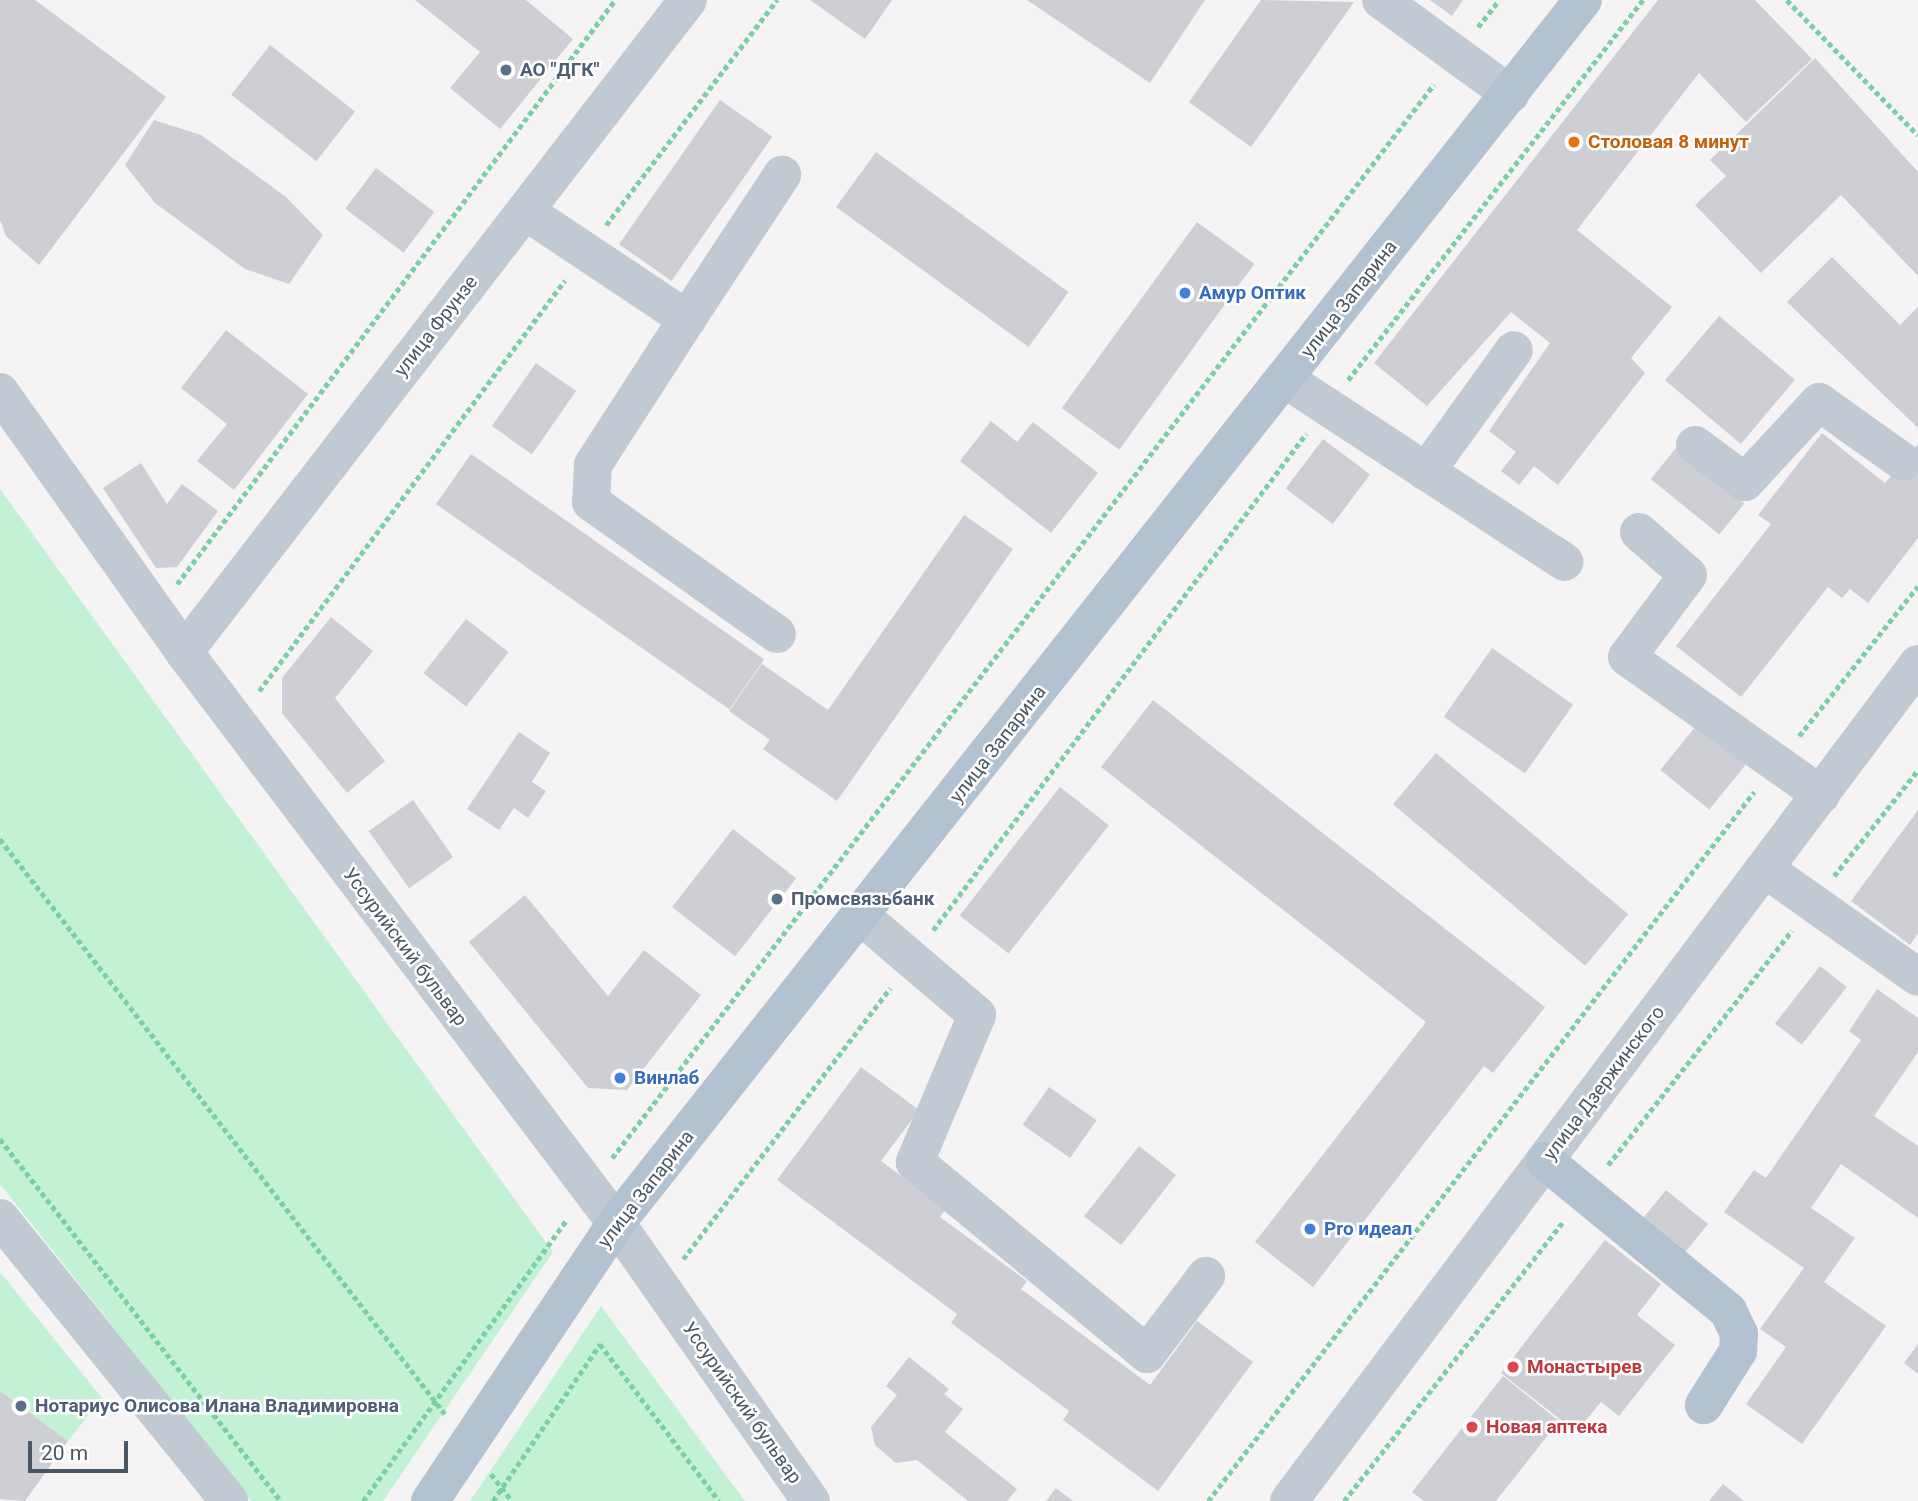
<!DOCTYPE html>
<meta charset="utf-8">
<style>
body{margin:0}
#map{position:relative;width:1918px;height:1501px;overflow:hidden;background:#f5f3f3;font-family:Roboto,sans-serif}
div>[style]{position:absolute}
.green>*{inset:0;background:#c3f1d5}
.building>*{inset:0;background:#cdcfd5;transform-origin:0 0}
.path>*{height:4.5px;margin-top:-2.25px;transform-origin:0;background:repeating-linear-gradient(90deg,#7ad0a6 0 5px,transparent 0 8.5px)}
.minor>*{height:38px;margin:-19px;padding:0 19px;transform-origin:19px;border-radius:19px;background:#c1cad2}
.major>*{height:38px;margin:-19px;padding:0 19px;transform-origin:19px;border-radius:19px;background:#b3c2d1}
.dots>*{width:19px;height:19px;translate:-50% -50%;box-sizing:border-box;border:4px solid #fff;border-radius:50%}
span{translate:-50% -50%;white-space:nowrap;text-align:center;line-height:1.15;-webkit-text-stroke:5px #fff;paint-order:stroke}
.service-label{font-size:19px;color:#4e5e75;font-weight:700}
.left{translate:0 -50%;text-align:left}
.food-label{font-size:19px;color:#c56008;font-weight:700}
.shop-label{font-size:19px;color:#366cbe;font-weight:700}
.street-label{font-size:19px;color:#4a5661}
.health-label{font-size:19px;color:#be3a42;font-weight:700}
.scale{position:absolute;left:28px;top:1441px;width:100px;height:32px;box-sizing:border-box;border:4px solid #4a5661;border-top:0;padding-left:9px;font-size:21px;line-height:24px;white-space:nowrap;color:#4a5661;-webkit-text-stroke:5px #fff;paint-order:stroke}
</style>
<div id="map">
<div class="green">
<div style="clip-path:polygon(0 489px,553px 1252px,383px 1501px,251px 1501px,0 1184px)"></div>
<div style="clip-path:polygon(0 1272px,102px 1398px,68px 1441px,0 1391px)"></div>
<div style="clip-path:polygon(601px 1306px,745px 1501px,470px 1501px)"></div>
</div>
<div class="building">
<div style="clip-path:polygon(0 0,35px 0,166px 97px,39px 265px,6px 236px,0 220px)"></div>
<div style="clip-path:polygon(415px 0,526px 0,573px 39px,500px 129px,450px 88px,480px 52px)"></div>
<div style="clip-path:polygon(810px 0,892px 0,865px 39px)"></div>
<div style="clip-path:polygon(1027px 0,1205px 0,1150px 83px)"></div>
<div style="clip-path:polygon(1261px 0,1354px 2px,1251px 147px,1189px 102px)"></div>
<div style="clip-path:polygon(1430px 0,1463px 0,1452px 16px)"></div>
<div style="clip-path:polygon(1658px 0,1755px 0,1812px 59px,1746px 122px,1699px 73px,1577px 230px,1672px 307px,1631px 358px,1645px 373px,1558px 485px,1534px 466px,1519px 485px,1501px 471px,1516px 452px,1489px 431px,1550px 343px,1511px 312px,1427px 406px,1374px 363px)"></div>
<div style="left:270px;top:45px;width:108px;height:63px;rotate:38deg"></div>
<div style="clip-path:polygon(1815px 58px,1918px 172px,1918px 276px,1841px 195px,1761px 273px,1695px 205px,1726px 176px,1710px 160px)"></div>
<div style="left:720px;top:100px;width:64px;height:176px;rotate:35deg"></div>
<div style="clip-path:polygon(154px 120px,201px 135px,286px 197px,323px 235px,289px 284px,245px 269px,155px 203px,125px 165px)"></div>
<div style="left:876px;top:152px;width:238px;height:68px;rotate:36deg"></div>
<div style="left:376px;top:168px;width:73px;height:51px;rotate:37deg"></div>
<div style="left:1197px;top:222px;width:71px;height:230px;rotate:36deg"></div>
<div style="clip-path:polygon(1832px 257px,1900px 325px,1918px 307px,1918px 428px,1787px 302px)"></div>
<div style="left:1719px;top:316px;width:99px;height:84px;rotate:40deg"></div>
<div style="clip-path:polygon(226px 330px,308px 394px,234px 490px,197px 461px,227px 424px,181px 388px)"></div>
<div style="left:536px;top:363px;width:49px;height:77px;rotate:35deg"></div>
<div style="clip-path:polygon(991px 421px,1017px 442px,1033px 422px,1098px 473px,1051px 533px,960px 461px)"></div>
<div style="clip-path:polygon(1822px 433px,1885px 483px,1918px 444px,1918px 538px,1868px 603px,1850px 589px,1842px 598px,1828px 587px,1741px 697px,1676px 646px,1771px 524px,1758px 515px)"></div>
<div style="left:1323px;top:439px;width:59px;height:62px;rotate:37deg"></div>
<div style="left:1676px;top:448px;width:88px;height:40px;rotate:39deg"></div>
<div style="left:471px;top:454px;width:358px;height:61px;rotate:35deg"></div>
<div style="clip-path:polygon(141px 463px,167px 504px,182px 484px,218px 511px,177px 567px,156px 568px,103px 488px)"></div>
<div style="clip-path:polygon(964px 515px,1013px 549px,837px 801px,763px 749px,770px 740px,729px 711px,762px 664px,828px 710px)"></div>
<div style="clip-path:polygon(331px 617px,373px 651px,335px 698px,385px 761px,347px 793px,282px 713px,282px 678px)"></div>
<div style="left:466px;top:619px;width:54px;height:69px;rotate:38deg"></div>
<div style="left:1492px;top:648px;width:99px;height:84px;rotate:35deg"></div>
<div style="clip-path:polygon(1153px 700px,1545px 1007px,1493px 1073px,1484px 1066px,1313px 1287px,1255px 1242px,1426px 1022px,1101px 767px)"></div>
<div style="left:1700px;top:721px;width:63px;height:63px;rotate:39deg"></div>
<div style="clip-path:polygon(519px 732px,550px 753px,532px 782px,546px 791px,528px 818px,514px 808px,499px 830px,467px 809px)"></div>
<div style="left:1436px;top:753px;width:251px;height:67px;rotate:40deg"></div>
<div style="left:1060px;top:787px;width:62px;height:163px;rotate:38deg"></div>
<div style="left:413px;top:800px;width:70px;height:54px;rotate:55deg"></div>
<div style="clip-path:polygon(1918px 810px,1918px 933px,1910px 945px,1851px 901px)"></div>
<div style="left:733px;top:829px;width:80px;height:99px;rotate:38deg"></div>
<div style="clip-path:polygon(525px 895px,608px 996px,644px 950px,701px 995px,627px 1090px,588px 1088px,469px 942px)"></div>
<div style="left:1820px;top:966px;width:34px;height:73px;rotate:38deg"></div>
<div style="clip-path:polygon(1877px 989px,1918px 1018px,1918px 1052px,1874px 1116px,1918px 1146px,1918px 1218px,1841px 1164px,1811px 1208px,1855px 1238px,1824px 1282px,1886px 1326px,1802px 1444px,1746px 1404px,1786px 1347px,1760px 1329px,1804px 1268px,1724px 1212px,1754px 1170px,1766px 1178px,1861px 1040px,1849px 1031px)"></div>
<div style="clip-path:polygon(861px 1067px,919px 1110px,881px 1161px,946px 1209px,940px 1217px,1027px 1281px,1021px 1289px,1150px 1385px,1197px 1321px,1253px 1362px,1158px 1491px,1063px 1420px,1069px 1411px,951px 1323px,957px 1314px,777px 1180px)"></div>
<div style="left:1049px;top:1087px;width:58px;height:46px;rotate:35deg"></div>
<div style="left:1139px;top:1146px;width:47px;height:89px;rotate:38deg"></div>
<div style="left:1666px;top:1190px;width:54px;height:39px;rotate:39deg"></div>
<div style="clip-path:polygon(1605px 1240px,1661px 1284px,1637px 1315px,1675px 1345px,1619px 1416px,1601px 1402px,1576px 1432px,1501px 1373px)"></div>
<div style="clip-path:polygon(1918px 1344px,1918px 1374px,1904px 1363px)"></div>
<div style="clip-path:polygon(909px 1357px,949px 1389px,944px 1394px,963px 1409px,945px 1432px,1017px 1489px,1007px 1501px,968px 1501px,917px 1460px,896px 1463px,875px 1445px,871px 1427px,897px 1395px,886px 1386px)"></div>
<div style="clip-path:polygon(1503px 1376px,1559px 1421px,1496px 1501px,1424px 1501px,1412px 1492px)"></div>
<div style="clip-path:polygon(0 1391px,68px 1441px,25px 1501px,0 1499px)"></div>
<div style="clip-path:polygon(1723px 1484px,1744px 1501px,1709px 1501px)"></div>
<div style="clip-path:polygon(1056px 1488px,1073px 1501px,1046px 1501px)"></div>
</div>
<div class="path">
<div style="left:1787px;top:0;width:188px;rotate:45.9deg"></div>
<div style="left:1478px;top:27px;width:34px;rotate:-52deg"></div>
<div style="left:606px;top:225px;width:283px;rotate:-52.8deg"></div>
<div style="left:1348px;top:380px;width:481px;rotate:-52.2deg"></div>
<div style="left:177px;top:584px;width:730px;rotate:-53.13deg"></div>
<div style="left:259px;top:691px;width:512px;rotate:-53.33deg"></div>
<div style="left:1799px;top:736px;width:191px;rotate:-51.6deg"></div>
<div style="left:0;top:839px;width:727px;rotate:52.26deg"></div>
<div style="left:1834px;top:876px;width:135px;rotate:-51.6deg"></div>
<div style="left:933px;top:930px;width:621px;rotate:-53.06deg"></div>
<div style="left:0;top:1139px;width:458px;rotate:52.2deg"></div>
<div style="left:612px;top:1158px;width:1352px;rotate:-52.57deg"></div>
<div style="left:1608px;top:1165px;width:298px;rotate:-51.9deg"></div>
<div style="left:683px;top:1259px;width:341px;rotate:-52.6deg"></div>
<div style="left:491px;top:1474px;width:34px;rotate:52deg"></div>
<div style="left:363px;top:1501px;width:348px;rotate:-54.1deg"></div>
<div style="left:493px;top:1501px;width:190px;rotate:-55.7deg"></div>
<div style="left:600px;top:1344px;width:197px;rotate:52.8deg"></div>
<div style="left:1208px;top:1501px;width:895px;rotate:-52.4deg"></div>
<div style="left:1344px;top:1501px;width:355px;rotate:-51.9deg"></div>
</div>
<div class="minor">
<div style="left:1381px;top:0;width:160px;rotate:36.1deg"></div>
<div style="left:525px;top:211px;width:195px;rotate:33.7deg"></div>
<div style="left:687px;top:319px;width:173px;rotate:-56.6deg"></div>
<div style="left:687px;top:319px;width:174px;rotate:122.8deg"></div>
<div style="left:593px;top:465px;width:37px;rotate:93deg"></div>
<div style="left:591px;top:502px;width:228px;rotate:35.4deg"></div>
<div style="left:1285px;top:379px;width:334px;rotate:33.2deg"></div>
<div style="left:0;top:392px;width:319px;rotate:54.7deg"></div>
<div style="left:184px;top:652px;width:716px;rotate:52.89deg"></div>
<div style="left:616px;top:1223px;width:340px;rotate:55deg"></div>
<div style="left:1695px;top:445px;width:62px;rotate:36.5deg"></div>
<div style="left:1745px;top:482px;width:109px;rotate:-47.2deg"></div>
<div style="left:1819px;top:402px;width:103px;rotate:35.5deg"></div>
<div style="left:1426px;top:472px;width:150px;rotate:-54.2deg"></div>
<div style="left:1639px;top:532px;width:65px;rotate:41.3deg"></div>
<div style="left:1688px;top:575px;width:102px;rotate:126.6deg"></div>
<div style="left:1627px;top:657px;width:238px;rotate:35.4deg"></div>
<div style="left:184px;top:652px;width:824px;rotate:-52.3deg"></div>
<div style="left:1765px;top:869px;width:187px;rotate:35.2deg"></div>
<div style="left:862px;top:917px;width:151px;rotate:40.4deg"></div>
<div style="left:977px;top:1015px;width:160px;rotate:112.9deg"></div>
<div style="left:915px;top:1162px;width:301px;rotate:39.6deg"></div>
<div style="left:1147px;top:1354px;width:98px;rotate:-52.9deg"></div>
<div style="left:0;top:1218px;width:364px;rotate:51deg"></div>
<div style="left:1289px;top:1501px;width:1047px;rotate:-53.08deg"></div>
</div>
<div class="major">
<div style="left:1545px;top:1161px;width:237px;rotate:39.3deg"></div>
<div style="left:1728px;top:1311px;width:25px;rotate:64deg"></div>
<div style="left:1739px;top:1334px;width:17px;rotate:93deg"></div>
<div style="left:1738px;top:1351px;width:64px;rotate:122.2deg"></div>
<div style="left:430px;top:1501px;width:334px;rotate:-56.2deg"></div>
<div style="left:616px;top:1223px;width:1559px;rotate:-51.67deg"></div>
</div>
<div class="dots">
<div style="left:506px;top:70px;background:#5c6f8a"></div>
<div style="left:1574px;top:142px;background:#e8710a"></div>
<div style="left:1185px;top:293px;background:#3f7fe0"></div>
<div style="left:777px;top:899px;background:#5c6f8a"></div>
<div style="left:620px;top:1078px;background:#3f7fe0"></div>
<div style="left:1310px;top:1229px;background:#3f7fe0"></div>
<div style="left:1513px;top:1367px;background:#e0444e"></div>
<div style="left:21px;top:1406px;background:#5c6f8a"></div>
<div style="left:1472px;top:1427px;background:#e0444e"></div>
</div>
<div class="service-label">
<span class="left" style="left:520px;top:70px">АО "ДГК"</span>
<span class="left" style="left:791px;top:899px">Промсвязьбанк</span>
<span class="left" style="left:35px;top:1406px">Нотариус Олисова Илана Владимировна</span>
</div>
<div class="food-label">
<span class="left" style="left:1588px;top:142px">Столовая 8 минут</span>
</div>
<div class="shop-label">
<span class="left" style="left:1199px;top:293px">Амур Оптик</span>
<span class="left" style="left:634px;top:1078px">Винлаб</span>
<span class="left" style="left:1324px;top:1229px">Pro идеал</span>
</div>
<div class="street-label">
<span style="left:1349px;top:299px;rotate:-52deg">улица Запарина</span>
<span style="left:436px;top:326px;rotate:-52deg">улица Фрунзе</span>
<span style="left:998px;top:744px;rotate:-52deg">улица Запарина</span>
<span style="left:405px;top:947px;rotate:53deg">Уссурийский бульвар</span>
<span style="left:1604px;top:1083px;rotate:-53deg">улица Дзержинского</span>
<span style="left:646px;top:1189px;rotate:-52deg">улица Запарина</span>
<span style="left:742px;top:1403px;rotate:55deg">Уссурийский бульвар</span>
</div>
<div class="health-label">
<span class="left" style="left:1527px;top:1367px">Монастырев</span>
<span class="left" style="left:1486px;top:1427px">Новая аптека</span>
</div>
<div class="scale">20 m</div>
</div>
